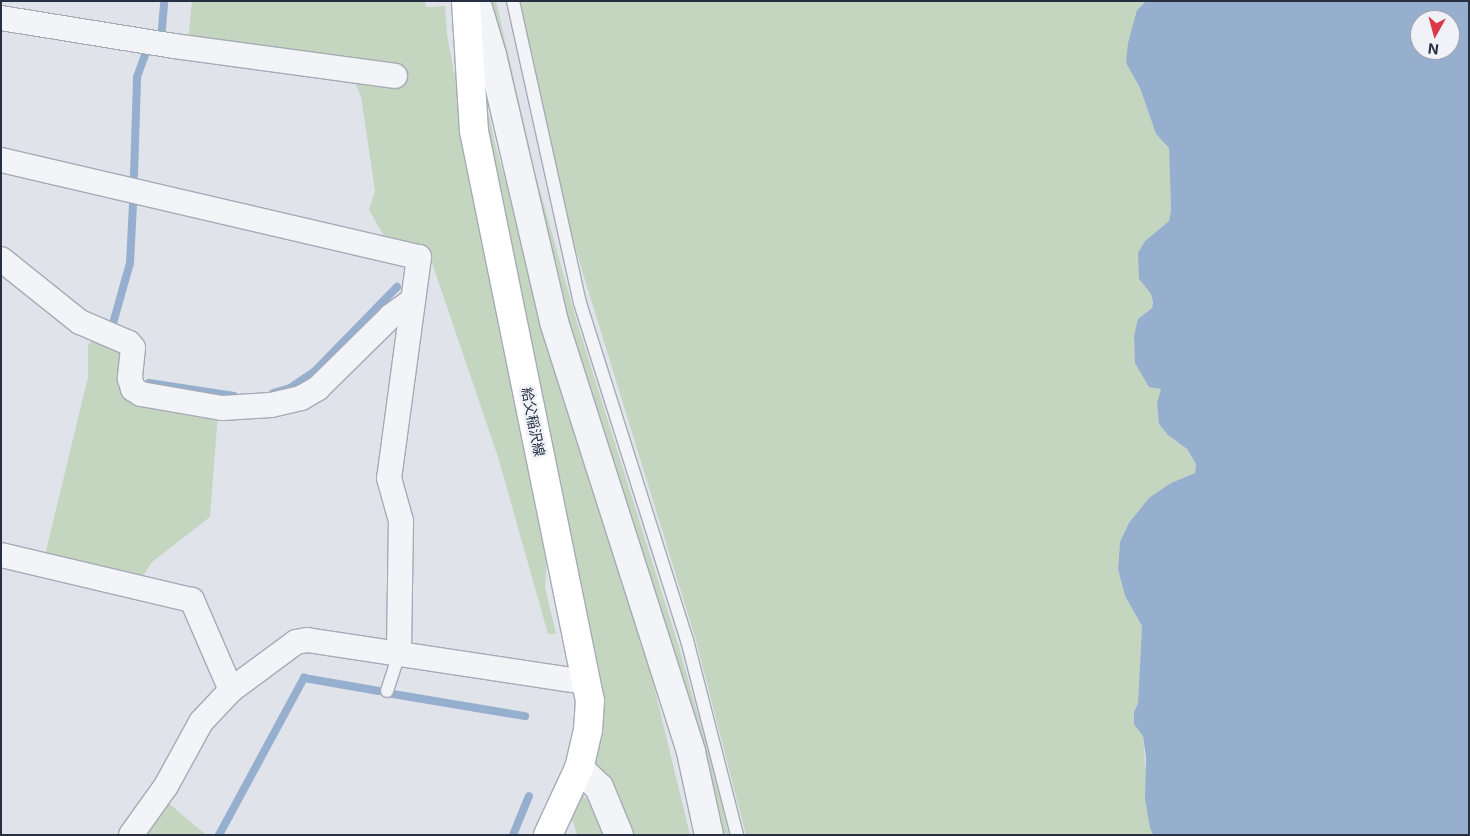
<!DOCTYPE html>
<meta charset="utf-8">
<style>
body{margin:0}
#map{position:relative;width:1470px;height:836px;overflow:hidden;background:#e0e3ea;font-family:Inter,"Noto Sans JP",sans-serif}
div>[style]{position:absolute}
.green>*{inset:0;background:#c4d5c0}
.water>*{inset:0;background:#97afce}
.stream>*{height:8px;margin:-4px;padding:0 4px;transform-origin:4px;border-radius:4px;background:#97afce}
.roads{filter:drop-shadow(1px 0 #a5aab5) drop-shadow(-1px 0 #a5aab5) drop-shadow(0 1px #a5aab5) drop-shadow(0 -1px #a5aab5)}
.service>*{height:12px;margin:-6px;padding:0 6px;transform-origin:6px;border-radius:6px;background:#f3f4f8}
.minor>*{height:24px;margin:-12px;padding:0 12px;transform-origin:12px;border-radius:12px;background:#f3f4f8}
.tertiary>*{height:28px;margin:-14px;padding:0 14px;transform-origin:14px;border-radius:14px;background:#f3f4f8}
.secondary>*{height:28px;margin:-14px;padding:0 14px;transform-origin:14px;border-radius:14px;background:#fff}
span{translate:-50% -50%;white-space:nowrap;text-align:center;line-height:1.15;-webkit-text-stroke:5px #f0f2f7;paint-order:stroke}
.street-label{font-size:14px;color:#273043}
.frame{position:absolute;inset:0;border:2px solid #273043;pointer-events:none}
.north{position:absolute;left:1410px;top:10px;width:50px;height:50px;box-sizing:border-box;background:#f0f2f7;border:1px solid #a0a4af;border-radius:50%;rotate:187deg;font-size:14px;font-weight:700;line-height:20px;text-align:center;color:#273043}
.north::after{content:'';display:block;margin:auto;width:18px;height:22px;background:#db394a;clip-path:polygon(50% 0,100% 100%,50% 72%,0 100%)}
</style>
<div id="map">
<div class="green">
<div style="clip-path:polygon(192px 1px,425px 1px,426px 7px,445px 6px,447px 35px,547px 560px,545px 587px,556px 634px,548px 634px,498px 457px,427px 248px,384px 236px,369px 210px,375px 191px,361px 96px,353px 79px,188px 42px)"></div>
<div style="clip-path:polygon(485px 1px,496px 1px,536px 176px,575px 316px,678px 644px,713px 769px,729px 835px,714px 835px,565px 315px)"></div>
<div style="clip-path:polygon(515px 1px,1146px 1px,1137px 10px,1126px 63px,1140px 88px,1156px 134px,1169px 148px,1171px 211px,1169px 221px,1145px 241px,1139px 279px,1151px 294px,1153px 303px,1152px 308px,1138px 319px,1161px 389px,1157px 403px,1168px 435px,1187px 449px,1196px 464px,1195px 473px,1171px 483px,1120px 542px,1118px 569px,1125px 596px,1142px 626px,1138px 703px,1134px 712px,1143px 736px,1150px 828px,1153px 835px,746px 835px,695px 637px,569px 228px)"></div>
<div style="clip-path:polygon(472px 37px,497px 152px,647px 657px,690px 835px,631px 835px,609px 782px,584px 747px,484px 140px)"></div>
<div style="clip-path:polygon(97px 335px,125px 346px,125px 380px,218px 413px,210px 517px,152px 562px,139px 582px,44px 559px,88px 377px,88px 345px)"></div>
<div style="clip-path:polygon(577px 788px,589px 802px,604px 835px,577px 835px,573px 821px,553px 822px)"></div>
<div style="clip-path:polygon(165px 800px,206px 835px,140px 835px)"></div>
</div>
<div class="water">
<div style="clip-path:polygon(evenodd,1146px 1px,1469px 1px,1469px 835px,1153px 835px,1150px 828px,1145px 799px,1146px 758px,1143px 736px,1134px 724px,1134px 712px,1138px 703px,1142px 626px,1125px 596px,1118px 569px,1120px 542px,1129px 523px,1149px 498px,1171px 483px,1195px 473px,1196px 464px,1187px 449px,1168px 435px,1159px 424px,1157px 403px,1161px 389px,1149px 387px,1135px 363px,1134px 336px,1138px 319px,1152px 308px,1153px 303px,1151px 294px,1139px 279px,1138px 253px,1145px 241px,1169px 221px,1171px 211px,1169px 148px,1156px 134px,1140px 88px,1126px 63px,1128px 43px,1137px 10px,1146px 1px,1420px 20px,1450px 20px,1450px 50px,1420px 50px,1420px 20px)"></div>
</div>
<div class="stream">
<div style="left:161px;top:39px;width:38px;rotate:-85deg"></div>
<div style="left:134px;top:175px;width:98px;rotate:-88.2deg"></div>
<div style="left:137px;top:77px;width:27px;rotate:-70deg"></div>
<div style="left:112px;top:327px;width:66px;rotate:-74.3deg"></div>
<div style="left:130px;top:263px;width:59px;rotate:-87.1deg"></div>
<div style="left:149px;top:383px;width:86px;rotate:8.7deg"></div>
<div style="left:273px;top:393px;width:18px;rotate:-16deg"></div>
<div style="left:290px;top:388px;width:29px;rotate:-34deg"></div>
<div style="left:314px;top:372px;width:119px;rotate:-45.7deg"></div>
<div style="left:393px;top:694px;width:134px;rotate:9.5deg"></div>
<div style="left:219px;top:835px;width:179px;rotate:-61.6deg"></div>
<div style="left:304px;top:678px;width:76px;rotate:9.8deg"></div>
<div style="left:513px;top:835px;width:42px;rotate:-67.7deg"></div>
</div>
<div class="roads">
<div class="service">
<div style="left:513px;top:1px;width:309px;rotate:77.5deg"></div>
<div style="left:580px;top:303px;width:354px;rotate:72.4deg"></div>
<div style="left:687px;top:640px;width:201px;rotate:75.6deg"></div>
<div style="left:387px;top:691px;width:40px;rotate:-72deg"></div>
</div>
<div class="minor">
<div style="left:1px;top:18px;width:175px;rotate:9.2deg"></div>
<div style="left:174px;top:46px;width:223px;rotate:7.7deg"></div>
<div style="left:1px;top:160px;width:429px;rotate:13.1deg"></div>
<div style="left:419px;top:257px;width:223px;rotate:97.7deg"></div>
<div style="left:389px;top:478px;width:45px;rotate:74.4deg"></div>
<div style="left:401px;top:521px;width:132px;rotate:90.9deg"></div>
<div style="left:1px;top:259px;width:101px;rotate:38.6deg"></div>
<div style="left:80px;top:322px;width:53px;rotate:23.2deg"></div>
<div style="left:129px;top:343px;width:6px;rotate:51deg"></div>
<div style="left:133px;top:348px;width:31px;rotate:96deg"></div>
<div style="left:130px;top:379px;width:10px;rotate:73deg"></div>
<div style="left:133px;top:389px;width:9px;rotate:32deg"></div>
<div style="left:141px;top:394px;width:82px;rotate:9.8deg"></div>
<div style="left:222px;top:408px;width:49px;rotate:-3.5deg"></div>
<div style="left:271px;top:405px;width:31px;rotate:-13deg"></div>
<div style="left:301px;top:398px;width:20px;rotate:-30deg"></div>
<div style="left:318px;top:388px;width:103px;rotate:-44.6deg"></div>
<div style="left:391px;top:316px;width:27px;rotate:-36deg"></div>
<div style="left:1px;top:555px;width:196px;rotate:13.3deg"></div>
<div style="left:192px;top:600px;width:98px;rotate:66.6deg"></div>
<div style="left:131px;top:835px;width:60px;rotate:-54.5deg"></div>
<div style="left:166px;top:786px;width:73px;rotate:-61.3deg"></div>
<div style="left:201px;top:722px;width:44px;rotate:-46.8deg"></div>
<div style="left:231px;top:690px;width:81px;rotate:-36.4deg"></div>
<div style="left:296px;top:642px;width:11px;rotate:-10deg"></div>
<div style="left:307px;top:640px;width:282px;rotate:8.6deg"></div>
</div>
<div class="tertiary">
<div style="left:476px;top:1px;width:56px;rotate:73.5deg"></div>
<div style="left:492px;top:55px;width:274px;rotate:76.9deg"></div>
<div style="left:554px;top:322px;width:451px;rotate:72.3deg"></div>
<div style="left:691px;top:752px;width:85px;rotate:77.8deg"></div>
<div style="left:579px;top:768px;width:28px;rotate:44deg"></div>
<div style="left:599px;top:787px;width:52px;rotate:67.4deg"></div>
</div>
<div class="secondary">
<div style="left:466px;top:1px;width:130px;rotate:86.5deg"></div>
<div style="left:474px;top:131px;width:582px;rotate:78.5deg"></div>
<div style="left:590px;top:701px;width:29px;rotate:94deg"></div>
<div style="left:588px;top:730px;width:39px;rotate:103deg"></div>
<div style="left:579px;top:768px;width:74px;rotate:114.8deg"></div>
</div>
</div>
<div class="street-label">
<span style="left:533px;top:422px;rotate:79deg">給父稲沢線</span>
</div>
<div class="frame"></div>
<div class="north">N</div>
</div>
